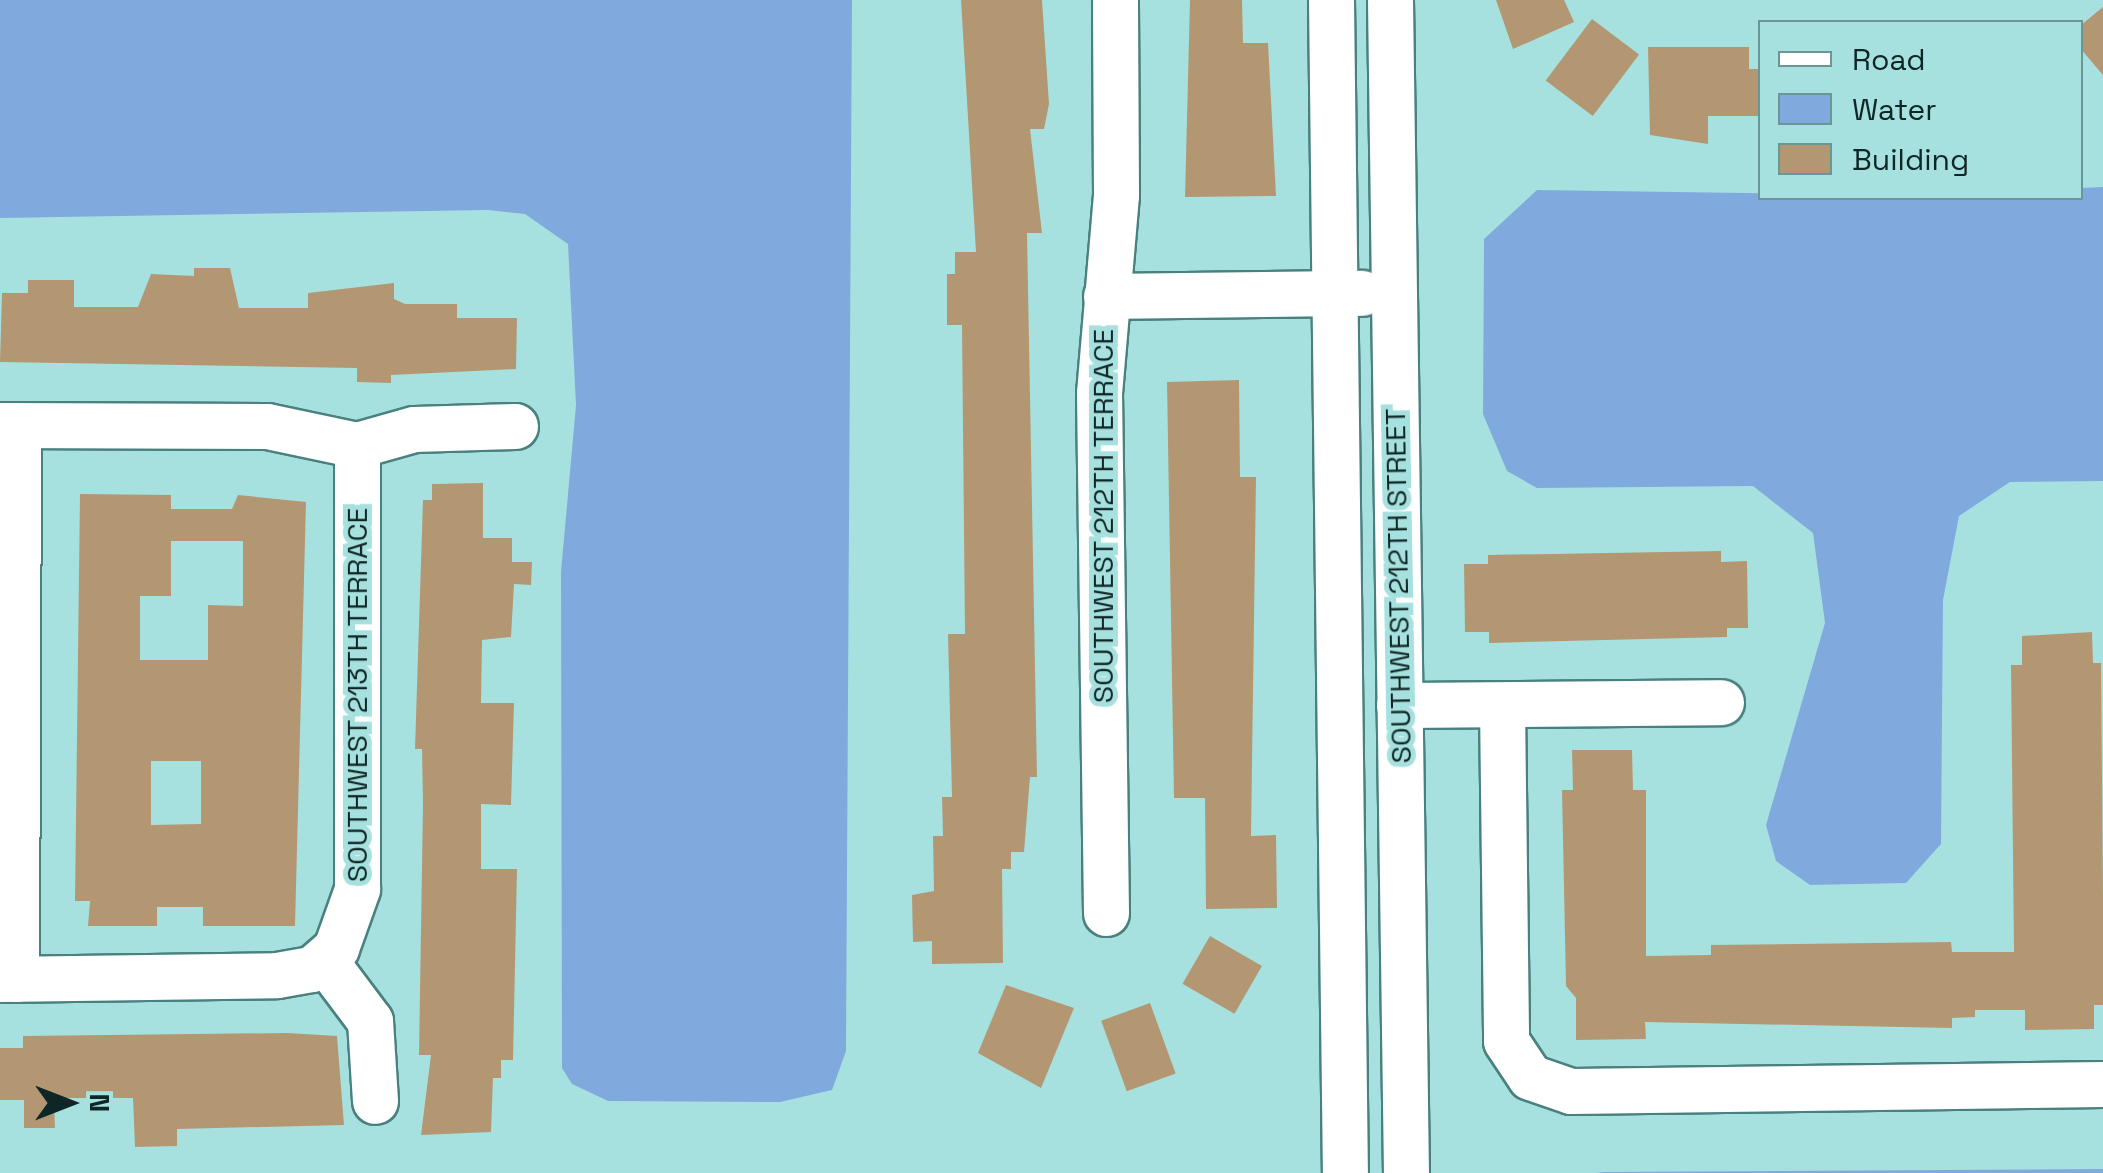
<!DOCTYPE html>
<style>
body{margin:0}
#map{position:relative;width:2103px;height:1173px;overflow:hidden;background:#a7e1df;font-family:"Space Grotesk",sans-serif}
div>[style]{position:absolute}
.water>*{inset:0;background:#80aade}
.building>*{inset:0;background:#b39773;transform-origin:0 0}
.roads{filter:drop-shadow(2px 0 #48817f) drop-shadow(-2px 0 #48817f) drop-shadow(0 2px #48817f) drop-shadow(0 -2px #48817f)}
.minor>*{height:45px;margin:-22.5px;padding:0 22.5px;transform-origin:22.5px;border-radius:22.5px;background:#fff}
span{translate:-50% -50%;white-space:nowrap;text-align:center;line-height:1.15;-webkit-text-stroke:10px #a7e1df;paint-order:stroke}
.street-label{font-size:28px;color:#0e2625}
.legend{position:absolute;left:1758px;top:20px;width:325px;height:180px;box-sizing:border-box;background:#a7e1df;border:2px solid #6a9695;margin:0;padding:12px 18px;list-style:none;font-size:30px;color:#0e2625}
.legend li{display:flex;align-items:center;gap:20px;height:50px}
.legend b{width:50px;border:2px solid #6a9695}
.north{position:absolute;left:20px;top:1053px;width:100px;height:100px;-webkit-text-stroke:8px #a7e1df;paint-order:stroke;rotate:90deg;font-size:28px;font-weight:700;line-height:40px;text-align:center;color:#0e2625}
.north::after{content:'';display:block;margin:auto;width:35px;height:45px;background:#0e2625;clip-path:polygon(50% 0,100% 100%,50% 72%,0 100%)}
</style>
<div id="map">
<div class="water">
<div style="clip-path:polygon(0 0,852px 0,846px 1051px,832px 1090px,780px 1102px,608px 1101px,572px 1084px,562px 1068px,561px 572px,576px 405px,568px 244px,525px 214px,488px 210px,0 218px)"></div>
<div style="clip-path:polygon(2103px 187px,2103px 481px,2010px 482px,1959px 516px,1943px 600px,1941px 844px,1906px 883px,1810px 885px,1776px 861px,1766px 825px,1825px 623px,1813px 533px,1753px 486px,1537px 488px,1507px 471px,1483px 414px,1484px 239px,1537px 190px,2080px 198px,2081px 188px)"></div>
<div style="clip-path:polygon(2103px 1169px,2103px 1173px,1596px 1173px,1604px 1172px)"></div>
</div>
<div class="building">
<div style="clip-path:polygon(961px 0,1042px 0,1049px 104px,1044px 129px,1030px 129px,1042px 233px,1027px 233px,1037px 777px,1030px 777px,1024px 852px,1011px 852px,1011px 869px,1002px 869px,1003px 963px,932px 964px,932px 941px,913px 942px,912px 895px,934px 891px,933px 836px,943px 836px,942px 797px,952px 797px,948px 634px,965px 634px,962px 325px,947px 325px,947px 274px,955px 274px,955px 252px,976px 252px)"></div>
<div style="clip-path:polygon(1190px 0,1242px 0,1243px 43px,1268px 43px,1276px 196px,1185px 197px)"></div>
<div style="clip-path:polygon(1496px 0,1564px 0,1574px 22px,1513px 49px)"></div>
<div style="clip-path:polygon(2103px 7px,2103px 75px,2080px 48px,2080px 26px)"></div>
<div style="left:1592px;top:19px;width:59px;height:77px;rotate:37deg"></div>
<div style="clip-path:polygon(1648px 47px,1749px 47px,1749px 69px,1760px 69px,1760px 116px,1708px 116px,1708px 144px,1650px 135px)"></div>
<div style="clip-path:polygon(194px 268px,230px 268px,239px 308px,308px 308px,308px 293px,394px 283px,394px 299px,405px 304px,457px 304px,457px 318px,517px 318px,516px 369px,391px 375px,391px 383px,357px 382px,357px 368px,0 362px,2px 293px,28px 293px,28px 280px,74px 280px,74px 307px,138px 307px,151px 274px,194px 276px)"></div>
<div style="clip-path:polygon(1239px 380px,1240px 477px,1256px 477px,1251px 836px,1276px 835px,1277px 908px,1206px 909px,1205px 798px,1174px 798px,1167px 382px)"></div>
<div style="clip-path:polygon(483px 483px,483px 538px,512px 538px,512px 562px,532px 562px,531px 585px,514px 584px,511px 637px,482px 640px,481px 703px,514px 703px,511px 805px,481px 804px,481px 869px,517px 869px,513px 1060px,501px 1060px,501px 1078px,493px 1078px,491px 1132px,421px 1135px,431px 1055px,419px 1055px,423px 804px,422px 749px,415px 749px,423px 500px,432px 500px,432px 484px)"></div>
<div style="clip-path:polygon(evenodd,80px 494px,171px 495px,171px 509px,232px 509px,238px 495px,306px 502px,295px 926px,203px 926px,203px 907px,157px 907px,157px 926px,88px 926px,90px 901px,75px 901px,80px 494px,171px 541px,243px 541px,243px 606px,208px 605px,208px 660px,140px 660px,140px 596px,171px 596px,171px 541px,80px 494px,151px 761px,201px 761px,201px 824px,151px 825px,151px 761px)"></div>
<div style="clip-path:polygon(1721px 551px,1721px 562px,1747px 561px,1748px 628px,1727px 628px,1727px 637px,1489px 643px,1489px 632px,1465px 632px,1464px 564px,1488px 564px,1488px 555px)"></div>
<div style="clip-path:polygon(2092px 632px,2093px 663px,2101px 663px,2103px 895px,2103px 1005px,2094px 1005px,2094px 1029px,2025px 1030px,2025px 1010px,1975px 1010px,1975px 1017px,1952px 1018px,1952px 1028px,1645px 1022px,1646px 1039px,1576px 1040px,1576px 998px,1566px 986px,1562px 790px,1573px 790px,1572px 750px,1632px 750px,1633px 790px,1646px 790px,1646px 956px,1711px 955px,1711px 945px,1951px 942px,1952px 952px,2014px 952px,2011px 665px,2022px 665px,2022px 636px)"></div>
<div style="left:1210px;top:936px;width:60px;height:55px;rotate:30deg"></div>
<div style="clip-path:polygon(1006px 985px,1074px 1008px,1041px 1088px,978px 1053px)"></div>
<div style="left:1150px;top:1003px;width:75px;height:52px;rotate:70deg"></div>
<div style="clip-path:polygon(287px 1033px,337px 1036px,344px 1125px,177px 1129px,177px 1146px,135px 1147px,133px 1098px,69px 1098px,54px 1103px,55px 1128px,24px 1128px,24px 1100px,0 1100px,0 1048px,23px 1048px,23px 1036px)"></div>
</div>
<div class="roads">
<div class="minor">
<div style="left:1331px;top:0;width:1173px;rotate:89.32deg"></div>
<div style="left:1390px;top:0;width:1173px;rotate:89.22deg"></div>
<div style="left:1106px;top:296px;width:256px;rotate:-0.7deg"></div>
<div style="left:0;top:425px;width:267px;rotate:0.2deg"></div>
<div style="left:267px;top:426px;width:92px;rotate:11.9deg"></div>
<div style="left:357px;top:445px;width:59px;rotate:-15.7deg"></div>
<div style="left:414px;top:429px;width:101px;rotate:-1.7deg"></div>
<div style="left:1399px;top:705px;width:322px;rotate:-0.5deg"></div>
<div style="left:1502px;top:705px;width:336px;rotate:89.3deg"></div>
<div style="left:1506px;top:1041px;width:43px;rotate:56.3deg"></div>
<div style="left:1530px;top:1077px;width:43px;rotate:18.9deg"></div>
<div style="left:1571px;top:1091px;width:532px;rotate:-0.75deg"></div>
<div style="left:1106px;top:913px;width:520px;rotate:-90.77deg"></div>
<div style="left:1099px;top:393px;width:199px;rotate:-85.1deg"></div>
<div style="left:1116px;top:195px;width:195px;rotate:-90.3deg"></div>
<div style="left:325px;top:961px;width:75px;rotate:53.1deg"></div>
<div style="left:370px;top:1021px;width:80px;rotate:86.4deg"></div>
<div style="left:0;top:979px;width:277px;rotate:-0.8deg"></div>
<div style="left:277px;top:975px;width:36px;rotate:-10deg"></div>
<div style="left:312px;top:969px;width:32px;rotate:-41deg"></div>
<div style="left:336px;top:948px;width:63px;rotate:-70.4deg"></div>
<div style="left:357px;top:889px;width:444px;rotate:-90deg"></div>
<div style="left:16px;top:979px;width:554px;rotate:-89.79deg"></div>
</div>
</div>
<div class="street-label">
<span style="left:1103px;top:516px;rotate:-90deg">SOUTHWEST 212TH TERRACE</span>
<span style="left:1398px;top:586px;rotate:-91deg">SOUTHWEST 212TH STREET</span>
<span style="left:357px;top:695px;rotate:-90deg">SOUTHWEST 213TH TERRACE</span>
</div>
<ul class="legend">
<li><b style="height:12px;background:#fff"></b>Road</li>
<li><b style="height:28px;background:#80aade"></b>Water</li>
<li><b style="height:28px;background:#b39773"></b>Building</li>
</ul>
<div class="north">N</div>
</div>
